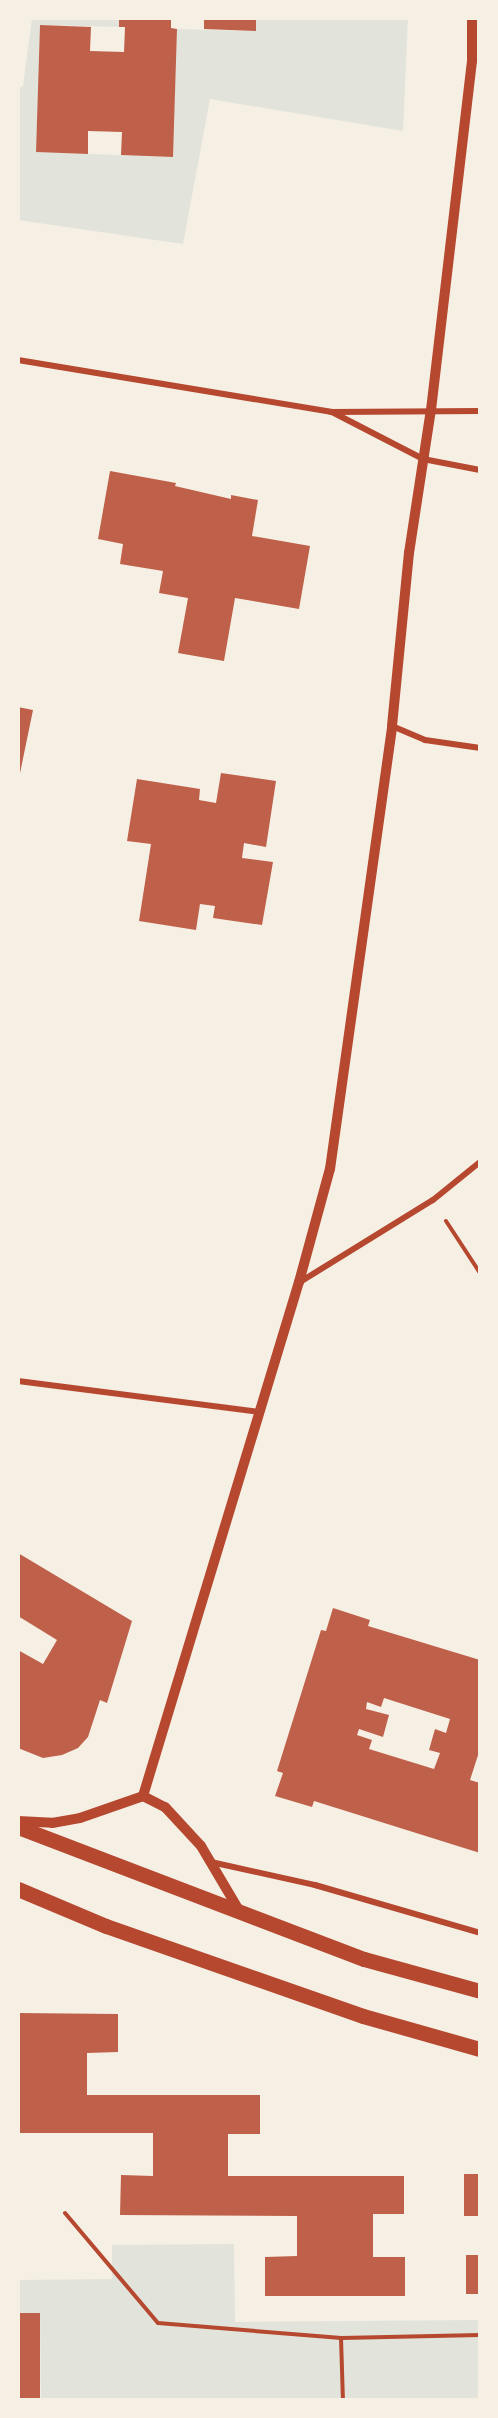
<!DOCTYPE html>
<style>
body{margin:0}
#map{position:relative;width:498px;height:2418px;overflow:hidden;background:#f6efe4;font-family:"Crimson Pro",serif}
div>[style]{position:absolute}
.green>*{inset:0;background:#e2e4dc}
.building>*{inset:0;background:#bf614a;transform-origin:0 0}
.path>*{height:4px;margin:-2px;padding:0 2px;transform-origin:2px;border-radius:2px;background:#b5482f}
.minor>*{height:6px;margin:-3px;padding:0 3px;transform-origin:3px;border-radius:3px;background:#b5482f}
.tertiary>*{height:10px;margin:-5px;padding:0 5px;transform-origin:5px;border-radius:5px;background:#b5482f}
.primary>*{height:15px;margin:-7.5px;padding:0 7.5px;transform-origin:7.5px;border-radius:7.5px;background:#b5482f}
span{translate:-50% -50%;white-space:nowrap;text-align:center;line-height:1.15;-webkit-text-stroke:6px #f6efe4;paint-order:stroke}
.frame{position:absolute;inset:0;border:20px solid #f6efe4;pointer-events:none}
</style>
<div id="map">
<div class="green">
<div style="clip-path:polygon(32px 18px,119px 18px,119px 27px,40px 25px,36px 152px,172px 157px,177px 29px,256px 31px,256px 18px,408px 18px,403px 131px,210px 99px,183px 244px,18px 220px,18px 88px,23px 86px)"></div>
<div style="clip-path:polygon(234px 2244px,235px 2322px,480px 2320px,480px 2400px,41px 2400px,40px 2313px,18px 2313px,18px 2280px,112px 2279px,112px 2245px)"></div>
</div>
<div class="building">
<div style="clip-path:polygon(119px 18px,171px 18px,171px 28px,177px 29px,173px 157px,121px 155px,122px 132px,88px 131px,88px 154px,36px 152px,40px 25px,91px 27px,90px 51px,124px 52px,125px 27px,119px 27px)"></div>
<div style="clip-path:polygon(204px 18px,256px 18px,256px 31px,204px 29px)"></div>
<div style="clip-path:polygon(110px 471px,176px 483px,175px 486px,231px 499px,231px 495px,258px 500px,252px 536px,310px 546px,299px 609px,235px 598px,224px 661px,178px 653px,188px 598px,159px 593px,163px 571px,120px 564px,123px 544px,98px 539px)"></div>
<div style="clip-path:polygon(18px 707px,33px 710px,19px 778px,18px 778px)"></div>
<div style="clip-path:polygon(221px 773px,276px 781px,266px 847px,244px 843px,242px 858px,273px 862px,262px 925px,213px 918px,215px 906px,200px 904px,196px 930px,139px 921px,151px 844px,127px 841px,137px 779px,200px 789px,199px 800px,216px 803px)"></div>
<div style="clip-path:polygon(18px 1553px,132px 1621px,107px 1703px,100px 1700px,88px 1737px,78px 1748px,62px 1755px,43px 1758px,18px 1748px,18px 1650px,43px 1664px,57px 1640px,18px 1616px)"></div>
<div style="clip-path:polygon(evenodd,333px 1608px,370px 1620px,368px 1626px,480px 1660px,480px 1749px,470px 1780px,480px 1783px,480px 1853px,314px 1801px,312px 1807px,275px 1796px,283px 1773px,277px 1771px,321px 1630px,326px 1631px,333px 1608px,384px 1698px,450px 1719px,446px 1733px,435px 1729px,429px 1750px,440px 1753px,434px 1769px,369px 1749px,372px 1740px,357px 1735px,359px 1729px,383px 1737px,389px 1715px,366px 1709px,367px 1702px,381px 1707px,384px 1698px)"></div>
<div style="clip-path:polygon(18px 2013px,118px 2014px,118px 2052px,87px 2053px,87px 2095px,260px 2095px,260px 2134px,228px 2134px,228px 2176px,404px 2176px,404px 2214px,373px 2214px,373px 2257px,405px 2257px,405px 2296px,265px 2296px,265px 2257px,297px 2256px,297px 2216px,120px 2215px,121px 2175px,153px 2176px,153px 2133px,18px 2133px)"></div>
<div style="left:464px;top:2174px;width:16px;height:42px"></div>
<div style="left:466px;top:2255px;width:14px;height:39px"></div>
<div style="left:18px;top:2313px;width:22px;height:87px"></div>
</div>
<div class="path">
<div style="left:18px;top:19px;width:1px;rotate:-45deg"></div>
<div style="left:446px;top:1221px;width:62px;rotate:56.8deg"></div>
<div style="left:65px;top:2213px;width:144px;rotate:49.8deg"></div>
<div style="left:158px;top:2323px;width:184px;rotate:4.7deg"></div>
<div style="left:341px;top:2338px;width:139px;rotate:-1.2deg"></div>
<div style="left:341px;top:2338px;width:62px;rotate:88.2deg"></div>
</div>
<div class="minor">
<div style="left:18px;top:360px;width:317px;rotate:9.4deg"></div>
<div style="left:331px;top:412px;width:149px;rotate:-0.4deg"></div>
<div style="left:332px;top:412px;width:102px;rotate:27.3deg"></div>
<div style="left:423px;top:459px;width:58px;rotate:10.9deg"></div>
<div style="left:392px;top:726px;width:36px;rotate:23deg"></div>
<div style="left:425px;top:740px;width:56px;rotate:8.3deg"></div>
<div style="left:300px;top:1282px;width:156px;rotate:-31.7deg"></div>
<div style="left:433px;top:1200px;width:60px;rotate:-39deg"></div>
<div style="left:18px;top:1381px;width:244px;rotate:7.3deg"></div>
<div style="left:211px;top:1862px;width:107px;rotate:12.5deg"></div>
<div style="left:315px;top:1885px;width:172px;rotate:16.2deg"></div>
</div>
<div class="tertiary">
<div style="left:143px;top:1796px;width:537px;rotate:-73.12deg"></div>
<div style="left:299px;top:1282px;width:117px;rotate:-74.7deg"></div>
<div style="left:330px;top:1169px;width:447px;rotate:-82deg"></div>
<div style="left:392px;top:726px;width:174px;rotate:-84.4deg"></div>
<div style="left:409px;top:553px;width:145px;rotate:-81.3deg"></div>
<div style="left:431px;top:410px;width:351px;rotate:-83.3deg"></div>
<div style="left:472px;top:61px;width:43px;rotate:-90deg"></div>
<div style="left:18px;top:1821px;width:34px;rotate:3deg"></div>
<div style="left:52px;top:1823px;width:28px;rotate:-10deg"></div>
<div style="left:80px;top:1818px;width:67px;rotate:-19.2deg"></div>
<div style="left:143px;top:1796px;width:25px;rotate:27deg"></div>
<div style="left:165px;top:1807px;width:53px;rotate:47.3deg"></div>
<div style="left:201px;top:1846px;width:77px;rotate:59.4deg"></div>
</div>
<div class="primary">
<div style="left:18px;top:1827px;width:370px;rotate:20.9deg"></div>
<div style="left:364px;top:1959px;width:120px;rotate:15.4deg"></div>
<div style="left:18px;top:1889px;width:95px;rotate:22.8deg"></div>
<div style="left:106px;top:1926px;width:272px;rotate:19.3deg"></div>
<div style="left:363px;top:2016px;width:122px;rotate:15.8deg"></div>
</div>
<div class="frame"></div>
</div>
